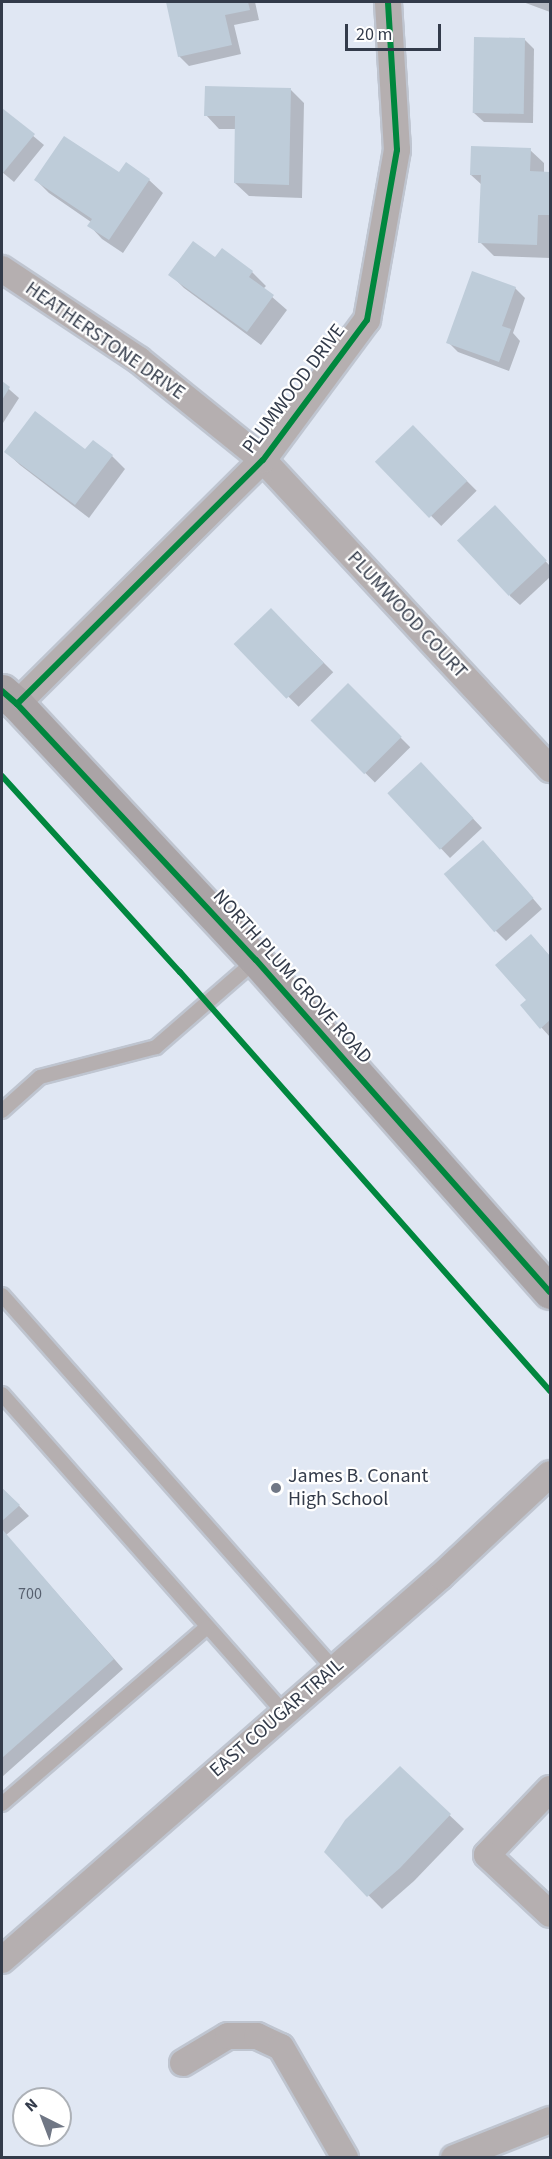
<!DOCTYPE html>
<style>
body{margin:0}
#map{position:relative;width:552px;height:2159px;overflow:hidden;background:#e0e7f3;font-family:"Source Sans 3",sans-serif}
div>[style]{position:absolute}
.shadow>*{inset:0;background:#0003;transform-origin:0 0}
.building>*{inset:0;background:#beccd9;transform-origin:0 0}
.roads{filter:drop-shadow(2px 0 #bfc5d0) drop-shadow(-2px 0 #bfc5d0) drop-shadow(0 2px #bfc5d0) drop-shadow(0 -2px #bfc5d0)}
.lane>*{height:14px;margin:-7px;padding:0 7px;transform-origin:7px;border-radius:7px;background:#b5afb0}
.street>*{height:26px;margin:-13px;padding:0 13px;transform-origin:13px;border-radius:13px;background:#b5afb0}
.secondary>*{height:33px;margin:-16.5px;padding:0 16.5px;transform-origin:16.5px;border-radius:16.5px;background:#aaa4a6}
.cycleway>*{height:6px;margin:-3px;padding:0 3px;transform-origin:3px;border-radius:3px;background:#00873e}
.dots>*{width:16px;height:16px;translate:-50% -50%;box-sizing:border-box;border:3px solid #fff;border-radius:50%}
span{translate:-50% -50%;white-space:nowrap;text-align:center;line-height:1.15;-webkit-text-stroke:4.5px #fff;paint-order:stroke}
.number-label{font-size:16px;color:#565f6e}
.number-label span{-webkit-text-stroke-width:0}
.street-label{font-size:20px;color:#333b4a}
.poi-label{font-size:20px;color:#333b4a}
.left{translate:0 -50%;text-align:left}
.frame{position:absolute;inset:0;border:3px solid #333b4a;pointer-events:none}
.north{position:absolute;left:12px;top:2087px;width:60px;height:60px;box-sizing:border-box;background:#fff;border:2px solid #adb1b7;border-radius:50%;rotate:318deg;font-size:16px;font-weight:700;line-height:24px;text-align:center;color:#333b4a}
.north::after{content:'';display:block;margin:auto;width:21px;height:27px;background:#707785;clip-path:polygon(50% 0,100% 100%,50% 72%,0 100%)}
.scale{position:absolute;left:345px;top:24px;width:96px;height:27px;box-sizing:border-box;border:3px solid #333b4a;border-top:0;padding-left:8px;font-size:18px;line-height:21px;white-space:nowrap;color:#333b4a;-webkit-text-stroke:4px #fff;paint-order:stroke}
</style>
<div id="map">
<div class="shadow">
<div style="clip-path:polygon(168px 2px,255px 2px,259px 20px,234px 25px,241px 54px,189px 66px,179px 56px)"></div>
<div style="clip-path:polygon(523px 2px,550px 2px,550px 12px)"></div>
<div style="clip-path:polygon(524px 39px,534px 49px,533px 123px,484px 122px,474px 113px)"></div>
<div style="clip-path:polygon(291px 90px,304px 103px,302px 198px,249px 196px,235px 183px,236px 129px,219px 129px,206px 115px)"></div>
<div style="clip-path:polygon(2px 110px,44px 145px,14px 182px,2px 172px)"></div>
<div style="clip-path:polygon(530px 150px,544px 163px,544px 173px,550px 173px,550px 258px,494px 256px,480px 242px,482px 185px,471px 175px)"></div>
<div style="clip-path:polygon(119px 174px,149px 180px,163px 193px,123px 253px,102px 239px,89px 225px,91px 222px,49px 193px,36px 180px)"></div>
<div style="clip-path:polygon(222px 250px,252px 272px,266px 286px,263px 289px,287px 310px,261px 345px,184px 288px,170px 274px,216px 259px)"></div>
<div style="clip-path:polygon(515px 288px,525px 298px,513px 333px,520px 341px,509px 371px,458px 352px,448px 342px)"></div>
<div style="clip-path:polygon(2px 383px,19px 398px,3px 423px,2px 423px)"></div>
<div style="left:413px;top:427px;width:90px;height:50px;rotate:45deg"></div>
<div style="clip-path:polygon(6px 452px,86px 452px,112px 456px,125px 469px,89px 518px,20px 465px)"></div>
<div style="clip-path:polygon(504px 517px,550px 566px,550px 577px,520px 605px,510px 596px)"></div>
<div style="left:271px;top:610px;width:88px;height:49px;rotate:45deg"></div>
<div style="left:348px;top:685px;width:88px;height:50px;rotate:45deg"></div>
<div style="clip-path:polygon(431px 774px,482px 828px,450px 858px,390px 794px)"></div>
<div style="clip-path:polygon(493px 852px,542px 909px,506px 941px,496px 931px)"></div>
<div style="clip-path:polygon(541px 946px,550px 957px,550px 1037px,522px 1006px,528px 1000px)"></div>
<div style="clip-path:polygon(2px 1488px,29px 1516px,6px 1535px,123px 1669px,2px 1777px)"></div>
<div style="clip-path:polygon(400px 1768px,464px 1829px,414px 1881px,382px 1909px,326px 1852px)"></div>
</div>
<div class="building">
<div style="clip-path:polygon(166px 2px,248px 2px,250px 10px,225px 15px,232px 45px,178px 57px)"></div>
<div style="left:474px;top:37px;width:51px;height:76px;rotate:1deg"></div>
<div style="clip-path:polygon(205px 86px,291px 88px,289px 185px,234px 183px,235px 116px,204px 116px)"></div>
<div style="clip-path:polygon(2px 108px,35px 134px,3px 173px,2px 172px)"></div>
<div style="clip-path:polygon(64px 136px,119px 172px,126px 162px,150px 179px,109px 240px,87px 226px,92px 219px,34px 180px)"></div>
<div style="clip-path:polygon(471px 146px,531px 148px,530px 171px,550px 172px,550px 215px,538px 215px,537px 245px,478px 243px,481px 175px,470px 175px)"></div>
<div style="clip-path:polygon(193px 241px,215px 257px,222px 248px,253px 271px,249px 277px,274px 295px,247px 332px,168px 275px)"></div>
<div style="clip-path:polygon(472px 271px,516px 287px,502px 326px,511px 329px,499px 362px,446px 343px)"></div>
<div style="clip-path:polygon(2px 381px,10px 387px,2px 400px)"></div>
<div style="clip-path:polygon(35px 411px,85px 449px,93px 440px,113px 455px,75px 505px,4px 452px)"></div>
<div style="left:413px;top:425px;width:78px;height:53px;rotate:46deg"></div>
<div style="left:495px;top:505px;width:76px;height:52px;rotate:47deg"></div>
<div style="left:271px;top:608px;width:76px;height:52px;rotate:46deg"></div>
<div style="left:348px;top:683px;width:76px;height:53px;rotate:45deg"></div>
<div style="left:421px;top:762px;width:77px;height:46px;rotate:47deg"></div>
<div style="left:483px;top:840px;width:77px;height:52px;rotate:49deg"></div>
<div style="clip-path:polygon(531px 934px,550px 956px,550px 1020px,540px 1029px,520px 1005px,526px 1000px,495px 965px)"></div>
<div style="clip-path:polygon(2px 1488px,20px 1505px,2px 1521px)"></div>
<div style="clip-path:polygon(2px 1529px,114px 1659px,2px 1758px)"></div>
<div style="clip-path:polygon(400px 1766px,451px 1814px,400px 1868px,367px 1897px,324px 1852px,345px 1820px)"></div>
</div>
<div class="roads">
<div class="lane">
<div style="left:2px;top:1111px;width:51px;rotate:-41.8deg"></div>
<div style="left:40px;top:1077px;width:120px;rotate:-14.5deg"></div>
<div style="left:156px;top:1047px;width:133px;rotate:-41deg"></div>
<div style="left:2px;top:1295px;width:499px;rotate:48.4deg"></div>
<div style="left:2px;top:1394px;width:424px;rotate:48.5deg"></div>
<div style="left:2px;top:1804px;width:271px;rotate:-40.8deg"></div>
</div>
<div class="street">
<div style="left:2px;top:269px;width:164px;rotate:33.6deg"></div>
<div style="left:139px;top:360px;width:159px;rotate:38.9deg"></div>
<div style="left:263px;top:460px;width:422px;rotate:47.1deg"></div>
<div style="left:17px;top:704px;width:346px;rotate:-44.8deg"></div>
<div style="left:263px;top:460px;width:174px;rotate:-53.4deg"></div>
<div style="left:367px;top:320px;width:173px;rotate:-80deg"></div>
<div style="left:397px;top:150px;width:148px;rotate:-93.5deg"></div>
<div style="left:550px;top:1789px;width:91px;rotate:133.7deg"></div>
<div style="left:487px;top:1855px;width:86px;rotate:43.1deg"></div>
<div style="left:2px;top:1960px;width:583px;rotate:-41.18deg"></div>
<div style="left:441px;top:1576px;width:149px;rotate:-43.1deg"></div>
<div style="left:183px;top:2063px;width:52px;rotate:-31deg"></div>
<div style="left:228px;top:2036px;width:29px"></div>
<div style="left:257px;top:2036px;width:26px;rotate:25deg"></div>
<div style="left:281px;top:2047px;width:128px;rotate:60deg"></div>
<div style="left:454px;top:2158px;width:103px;rotate:-21.6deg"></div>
</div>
<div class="secondary">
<div style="left:2px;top:691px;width:20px;rotate:41deg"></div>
<div style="left:17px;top:704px;width:350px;rotate:47deg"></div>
<div style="left:256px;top:960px;width:443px;rotate:48.5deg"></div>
</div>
</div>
<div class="cycleway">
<div style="left:2px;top:691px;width:20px;rotate:41deg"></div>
<div style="left:17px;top:704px;width:350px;rotate:47deg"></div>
<div style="left:256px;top:960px;width:443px;rotate:48.5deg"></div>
<div style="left:17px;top:704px;width:346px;rotate:-44.8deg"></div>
<div style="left:263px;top:460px;width:174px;rotate:-53.4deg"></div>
<div style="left:367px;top:320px;width:173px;rotate:-80deg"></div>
<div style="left:397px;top:150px;width:148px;rotate:-93.5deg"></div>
<div style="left:2px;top:776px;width:265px;rotate:47.8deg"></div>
<div style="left:180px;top:972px;width:559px;rotate:48.55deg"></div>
</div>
<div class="dots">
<div style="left:276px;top:1488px;background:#707785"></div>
</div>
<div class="number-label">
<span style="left:30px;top:1594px">700</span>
</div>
<div class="street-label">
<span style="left:105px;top:341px;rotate:35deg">HEATHERSTONE DRIVE</span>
<span style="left:294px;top:389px;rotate:-53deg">PLUMWOOD DRIVE</span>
<span style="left:407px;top:615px;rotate:47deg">PLUMWOOD COURT</span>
<span style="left:292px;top:977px;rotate:48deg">NORTH PLUM GROVE ROAD</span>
<span style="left:277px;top:1718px;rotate:-41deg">EAST COUGAR TRAIL</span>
</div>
<div class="poi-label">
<span class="left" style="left:288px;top:1488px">James B. Conant<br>High School</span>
</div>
<div class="frame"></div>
<div class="north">N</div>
<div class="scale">20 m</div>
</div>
